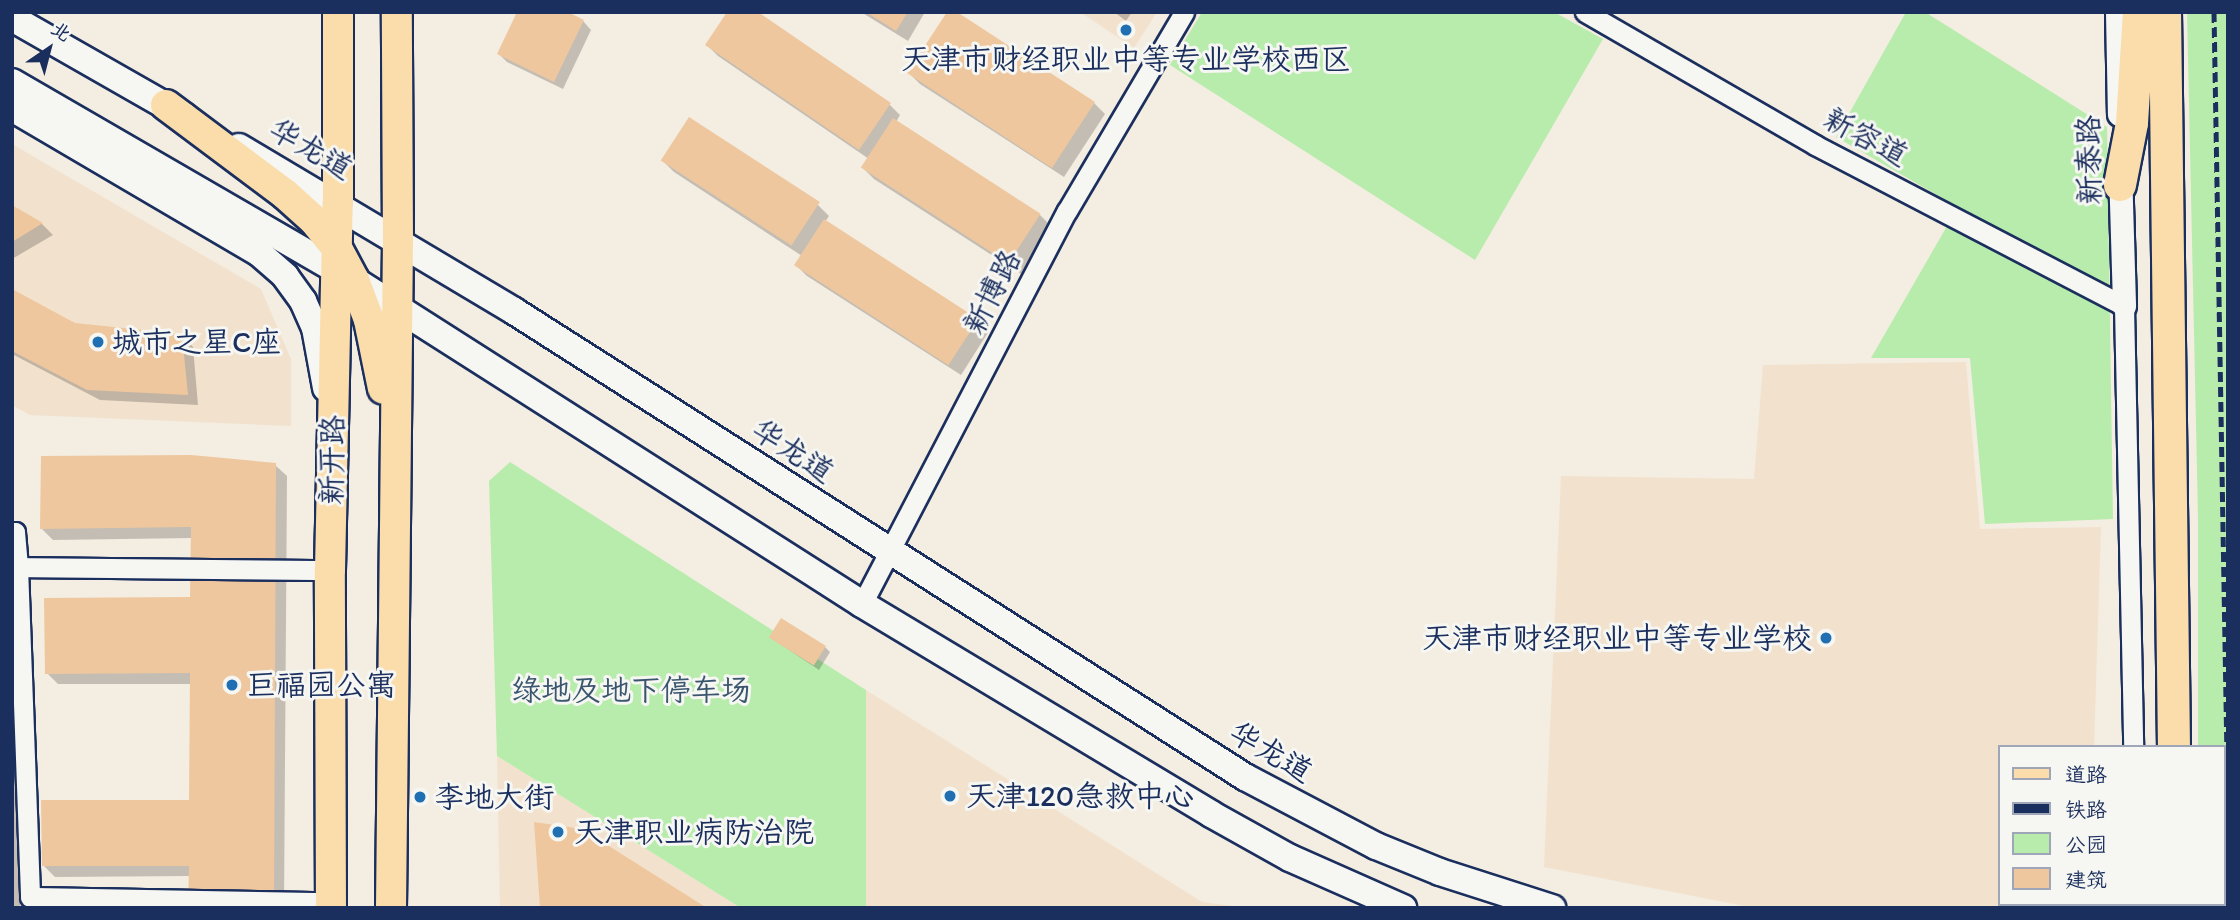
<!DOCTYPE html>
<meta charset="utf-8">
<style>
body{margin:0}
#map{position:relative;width:2240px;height:920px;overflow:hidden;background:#f4ede1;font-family:Itim,"LXGW WenKai TC",sans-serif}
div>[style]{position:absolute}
.built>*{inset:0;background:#f2e2cd}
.green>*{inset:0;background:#b8ecad}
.shadow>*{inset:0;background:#0003}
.building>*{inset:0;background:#eec79e;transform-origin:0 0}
.roads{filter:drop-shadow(2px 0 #1b2f5e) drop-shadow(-2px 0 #1b2f5e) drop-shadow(0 2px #1b2f5e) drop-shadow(0 -2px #1b2f5e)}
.minor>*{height:19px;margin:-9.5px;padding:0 9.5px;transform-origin:9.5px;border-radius:9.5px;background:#f6f6f2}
.tertiary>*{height:23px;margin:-11.5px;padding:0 11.5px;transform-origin:11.5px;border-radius:11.5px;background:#f6f6f2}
.secondary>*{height:26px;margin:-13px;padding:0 13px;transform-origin:13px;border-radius:13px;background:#f6f6f2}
.primary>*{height:30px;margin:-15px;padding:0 15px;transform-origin:15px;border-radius:15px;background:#faddab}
.trunk>*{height:32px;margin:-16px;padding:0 16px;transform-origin:16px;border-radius:16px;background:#faddab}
.rail>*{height:5px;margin-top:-2.5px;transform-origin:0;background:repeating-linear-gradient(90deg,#1b2f5e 0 10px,transparent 0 15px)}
.dots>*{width:19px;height:19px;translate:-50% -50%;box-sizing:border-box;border:4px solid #f6f6f2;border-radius:50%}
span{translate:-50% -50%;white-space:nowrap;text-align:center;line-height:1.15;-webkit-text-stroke:6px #f6f6f2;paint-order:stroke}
.poi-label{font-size:30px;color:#1b2f5e}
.left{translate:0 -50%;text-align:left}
.right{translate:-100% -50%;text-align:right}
.street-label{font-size:30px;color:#1b2f5e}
.park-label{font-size:30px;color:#3a556e}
.frame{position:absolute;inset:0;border:14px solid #1b2f5e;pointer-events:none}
.legend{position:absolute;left:1998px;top:745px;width:228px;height:161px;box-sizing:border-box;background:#f6f6f2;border:2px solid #9ea6b7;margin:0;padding:9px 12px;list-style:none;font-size:21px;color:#1b2f5e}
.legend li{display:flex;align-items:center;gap:14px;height:35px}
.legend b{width:35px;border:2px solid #9ea6b7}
.north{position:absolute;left:14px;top:14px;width:70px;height:70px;-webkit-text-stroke:5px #f6f6f2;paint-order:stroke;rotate:35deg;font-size:19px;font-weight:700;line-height:28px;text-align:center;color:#1b2f5e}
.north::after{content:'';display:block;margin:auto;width:24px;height:32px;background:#1b2f5e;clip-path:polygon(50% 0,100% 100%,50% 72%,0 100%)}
</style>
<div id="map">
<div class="built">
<div style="clip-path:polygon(1080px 12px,1157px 12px,1134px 48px)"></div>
<div style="clip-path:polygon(12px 144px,261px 289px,291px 359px,291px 426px,30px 415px,12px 405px)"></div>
<div style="clip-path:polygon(1966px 362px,1980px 529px,2101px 527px,2094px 747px,2000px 747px,2000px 904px,2089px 904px,2089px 908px,1755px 908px,1544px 867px,1561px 476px,1754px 479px,1763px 365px)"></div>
<div style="clip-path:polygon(866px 690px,1202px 902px,1247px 908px,866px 908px)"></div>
<div style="clip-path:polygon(497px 756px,741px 908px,500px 908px)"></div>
</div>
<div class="green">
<div style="clip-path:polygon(1202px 12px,1554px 12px,1603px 39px,1475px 260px,1170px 65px)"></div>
<div style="clip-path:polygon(1906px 12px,1925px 12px,2107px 127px,2113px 519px,1985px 524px,1970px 358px,1871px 358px,1958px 207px,1836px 137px)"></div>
<div style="clip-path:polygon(2187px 12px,2228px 12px,2228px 901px,2224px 901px,2224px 747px,2198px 747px,2198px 516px)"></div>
<div style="clip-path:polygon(510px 462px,866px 690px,866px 908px,741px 908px,497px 756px,489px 481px)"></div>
</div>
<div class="shadow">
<div style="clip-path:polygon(861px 12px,925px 12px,908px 41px)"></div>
<div style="clip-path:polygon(1114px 12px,1132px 12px,1126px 21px)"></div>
<div style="clip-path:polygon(583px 21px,591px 30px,563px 89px,507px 62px,499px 54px)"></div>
<div style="clip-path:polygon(707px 45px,889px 104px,900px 115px,896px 122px,1040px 215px,1051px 226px,1021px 274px,874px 179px,863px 168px,869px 159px,718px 56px)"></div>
<div style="clip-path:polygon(909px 73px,1094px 103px,1105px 114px,1064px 177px,920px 84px)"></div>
<div style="clip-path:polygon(690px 120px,818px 205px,829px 216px,825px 222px,978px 320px,989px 331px,961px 375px,807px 276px,796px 265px,802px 256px,674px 172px,663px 161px)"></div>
<div style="clip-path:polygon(12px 207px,42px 224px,53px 235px,12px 259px)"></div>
<div style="clip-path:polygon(12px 291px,75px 325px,182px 335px,193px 347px,198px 405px,100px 400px,12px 354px)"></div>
<div style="clip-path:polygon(275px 465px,287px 476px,284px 908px,190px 876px,55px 877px,44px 866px,191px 802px,191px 684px,58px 684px,47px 673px,192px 599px,192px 538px,53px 540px,42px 529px)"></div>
<div style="clip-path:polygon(771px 638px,825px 647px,830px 652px,819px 670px)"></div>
<div style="clip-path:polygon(12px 654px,19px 661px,20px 908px,12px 908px)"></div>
</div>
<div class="building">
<div style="clip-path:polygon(517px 12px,568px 12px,584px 20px,554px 82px,497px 54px)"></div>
<div style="clip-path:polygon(727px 12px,758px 12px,891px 103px,859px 150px,705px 45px)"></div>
<div style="clip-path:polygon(866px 12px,908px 12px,896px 31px)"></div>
<div style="clip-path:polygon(947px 12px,957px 12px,1095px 102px,1052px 168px,907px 73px)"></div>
<div style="left:689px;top:117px;width:156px;height:52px;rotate:33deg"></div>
<div style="left:893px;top:118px;width:176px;height:59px;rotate:33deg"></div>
<div style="clip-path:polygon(12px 205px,43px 223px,12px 242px)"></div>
<div style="left:824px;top:219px;width:184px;height:55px;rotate:33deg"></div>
<div style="clip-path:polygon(12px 289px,75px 323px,182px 334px,188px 395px,87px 390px,12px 351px)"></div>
<div style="clip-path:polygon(191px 455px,276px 463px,274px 908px,188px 908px,189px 866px,42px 866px,41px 800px,189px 800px,190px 673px,45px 674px,44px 598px,190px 597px,191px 527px,40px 529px,41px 456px)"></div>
<div style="left:781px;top:618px;width:53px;height:23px;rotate:32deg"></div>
<div style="clip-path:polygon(534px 822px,582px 829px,707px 908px,540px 908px)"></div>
</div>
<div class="roads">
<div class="minor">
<div style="left:1585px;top:12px;width:266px;rotate:30deg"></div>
<div style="left:1815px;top:145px;width:348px;rotate:27.5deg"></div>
<div style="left:2124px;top:306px;width:441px;rotate:88.8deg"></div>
<div style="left:12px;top:532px;width:3px"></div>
<div style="left:15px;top:532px;width:35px;rotate:85deg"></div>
<div style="left:18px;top:567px;width:330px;rotate:87.9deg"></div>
<div style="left:30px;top:897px;width:301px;rotate:1deg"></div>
<div style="left:18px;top:567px;width:312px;rotate:0.6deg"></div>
<div style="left:862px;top:604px;width:443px;rotate:-62.5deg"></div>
<div style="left:1067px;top:211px;width:231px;rotate:-59.5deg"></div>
<div style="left:2131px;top:908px;width:4px;rotate:-90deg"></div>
</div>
<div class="tertiary">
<div style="left:2117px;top:12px;width:102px;rotate:88.9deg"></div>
<div style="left:2120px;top:169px;width:137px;rotate:88.3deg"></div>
</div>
<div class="secondary">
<div style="left:12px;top:18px;width:198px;rotate:29.7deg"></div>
<div style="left:12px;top:82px;width:395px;rotate:30.1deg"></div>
<div style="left:354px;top:280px;width:603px;rotate:32.53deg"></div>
<div style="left:862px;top:604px;width:407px;rotate:31deg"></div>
<div style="left:1211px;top:814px;width:90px;rotate:29.1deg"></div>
<div style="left:1290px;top:858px;width:124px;rotate:23.9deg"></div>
<div style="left:12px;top:108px;width:286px;rotate:30.4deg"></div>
<div style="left:259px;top:253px;width:35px;rotate:41deg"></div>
<div style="left:285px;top:276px;width:31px;rotate:54deg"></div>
<div style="left:303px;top:301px;width:30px;rotate:66deg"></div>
<div style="left:315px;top:328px;width:61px;rotate:79.6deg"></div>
<div style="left:239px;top:147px;width:320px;rotate:30.8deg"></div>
<div style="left:514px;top:311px;width:867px;rotate:32.52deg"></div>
<div style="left:1245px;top:777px;width:148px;rotate:27.8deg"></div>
<div style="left:1376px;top:846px;width:69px;rotate:22.1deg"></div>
<div style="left:1440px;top:872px;width:118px;rotate:17.8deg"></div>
</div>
<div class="primary">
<div style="left:166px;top:105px;width:149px;rotate:36.8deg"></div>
<div style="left:285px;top:194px;width:39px;rotate:42deg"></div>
<div style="left:314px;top:220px;width:36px;rotate:51deg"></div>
<div style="left:337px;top:248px;width:36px;rotate:62deg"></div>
<div style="left:354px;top:280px;width:43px;rotate:69.4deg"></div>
<div style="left:369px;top:320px;width:70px;rotate:78.5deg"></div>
<div style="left:331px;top:908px;width:338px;rotate:-90.2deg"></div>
<div style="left:330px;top:570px;width:367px;rotate:-88.8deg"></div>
<div style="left:338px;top:203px;width:191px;rotate:-90deg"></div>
<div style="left:391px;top:908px;width:668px;rotate:-89.4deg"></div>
<div style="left:398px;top:240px;width:228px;rotate:-90.3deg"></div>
</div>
<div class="trunk">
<div style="left:2165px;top:12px;width:735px;rotate:89.3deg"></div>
<div style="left:2120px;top:185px;width:63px;rotate:-79deg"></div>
<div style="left:2132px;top:123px;width:111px;rotate:-86.4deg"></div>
<div style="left:2169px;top:908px;width:4px;rotate:-76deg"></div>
</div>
</div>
<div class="rail">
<div style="left:2214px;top:12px;width:803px;rotate:89deg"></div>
</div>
<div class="dots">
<div style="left:1126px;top:30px;background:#1f6fb2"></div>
<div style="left:98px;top:342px;background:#1f6fb2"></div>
<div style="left:1826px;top:638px;background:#1f6fb2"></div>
<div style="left:232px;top:685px;background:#1f6fb2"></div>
<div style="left:950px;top:796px;background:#1f6fb2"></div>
<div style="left:420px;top:797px;background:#1f6fb2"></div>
<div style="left:558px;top:832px;background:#1f6fb2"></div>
</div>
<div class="poi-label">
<span style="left:1126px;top:59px">天津市财经职业中等专业学校西区</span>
<span class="left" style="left:112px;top:342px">城市之星C座</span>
<span class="right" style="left:1812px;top:638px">天津市财经职业中等专业学校</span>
<span class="left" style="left:246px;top:685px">巨福园公寓</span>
<span class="left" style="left:966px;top:796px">天津120急救中心</span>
<span class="left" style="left:434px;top:797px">李地大街</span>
<span class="left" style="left:574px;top:832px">天津职业病防治院</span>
</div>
<div class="street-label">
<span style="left:1866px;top:137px;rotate:28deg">新容道</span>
<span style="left:311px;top:149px;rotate:30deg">华龙道</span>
<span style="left:2089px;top:160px;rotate:-91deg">新泰路</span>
<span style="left:992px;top:292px;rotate:-63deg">新博路</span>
<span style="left:793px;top:451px;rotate:33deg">华龙道</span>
<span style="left:332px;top:460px;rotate:-89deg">新开路</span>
<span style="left:1271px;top:752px;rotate:30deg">华龙道</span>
</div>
<div class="park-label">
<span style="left:631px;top:690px">绿地及地下停车场</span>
</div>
<div class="frame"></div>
<ul class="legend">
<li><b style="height:9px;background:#faddab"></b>道路</li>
<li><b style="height:9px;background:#1b2f5e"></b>铁路</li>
<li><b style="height:19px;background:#b8ecad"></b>公园</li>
<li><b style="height:19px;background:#eec79e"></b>建筑</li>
</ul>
<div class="north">北</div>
</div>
